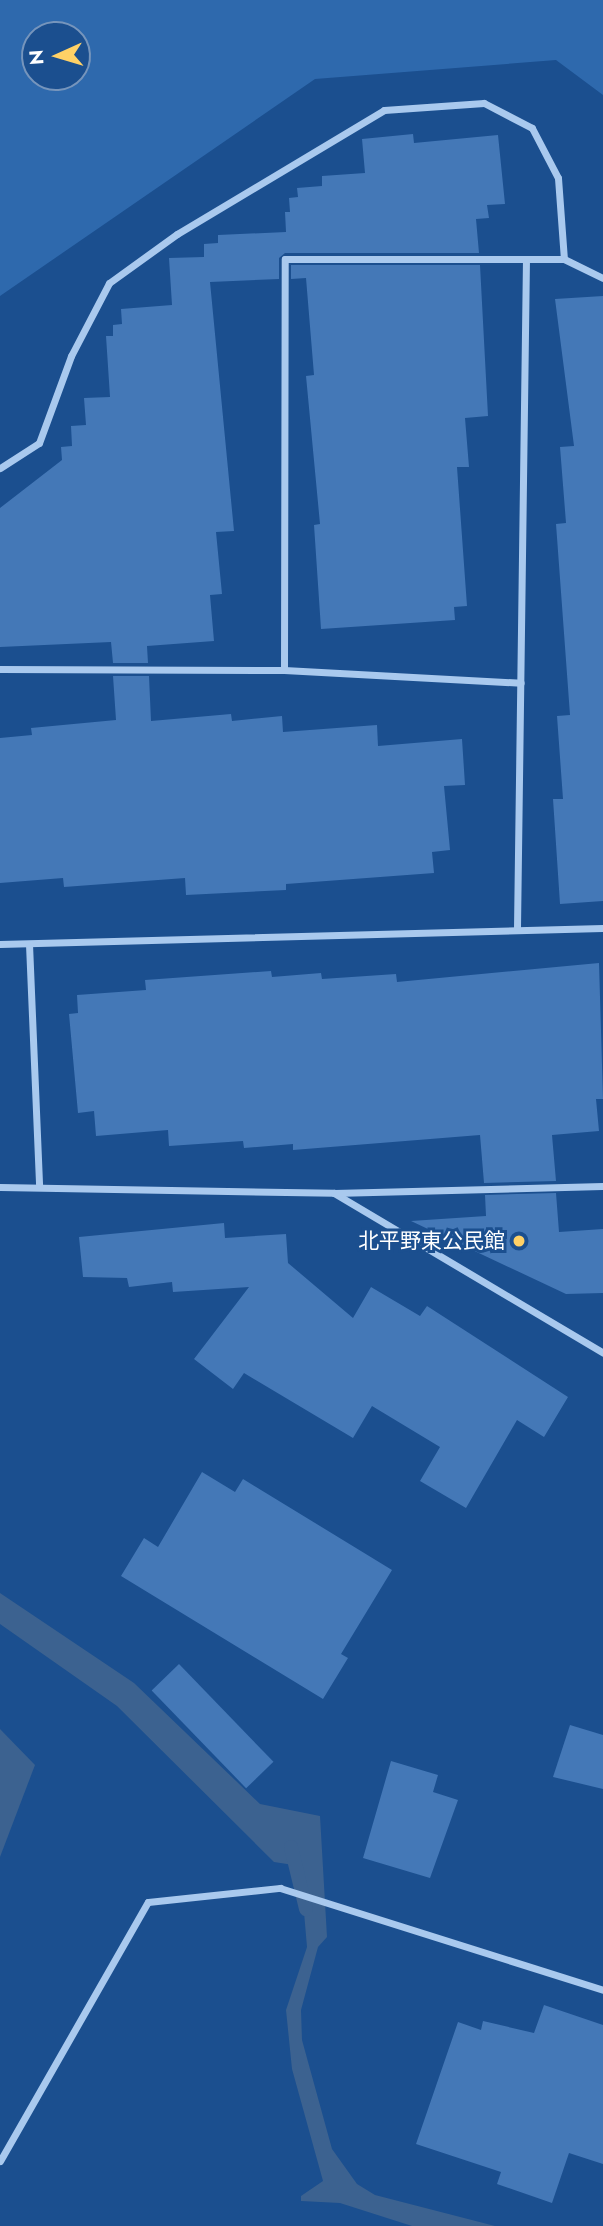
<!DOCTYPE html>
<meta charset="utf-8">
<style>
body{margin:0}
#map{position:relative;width:603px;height:2226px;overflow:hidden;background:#1b4f8f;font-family:Jost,"Noto Sans JP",sans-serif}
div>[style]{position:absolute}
.green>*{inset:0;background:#2e69ad}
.water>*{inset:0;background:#3c6290}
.stream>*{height:14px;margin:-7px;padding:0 7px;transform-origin:7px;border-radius:7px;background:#3c6290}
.building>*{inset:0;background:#4478b7;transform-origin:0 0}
.minor>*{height:7px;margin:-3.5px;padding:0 3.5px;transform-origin:3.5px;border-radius:3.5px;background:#a9c9ee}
.dots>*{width:19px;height:19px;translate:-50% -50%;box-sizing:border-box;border:4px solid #1b4f8f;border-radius:50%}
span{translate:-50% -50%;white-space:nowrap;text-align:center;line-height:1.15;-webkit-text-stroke:6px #1b4f8f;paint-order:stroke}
.poi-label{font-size:21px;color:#fff}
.right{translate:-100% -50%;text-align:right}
.north{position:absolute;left:21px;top:21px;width:70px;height:70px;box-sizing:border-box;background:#1b4f8f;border:2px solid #7695bc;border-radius:50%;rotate:266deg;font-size:19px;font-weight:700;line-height:28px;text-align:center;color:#fff}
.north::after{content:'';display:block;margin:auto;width:24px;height:32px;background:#ffd166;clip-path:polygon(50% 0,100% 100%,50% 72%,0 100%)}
</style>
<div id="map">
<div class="green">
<div style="clip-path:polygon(evenodd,0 0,603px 0,603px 95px,556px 60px,315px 79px,0 296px,0 0,35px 35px,77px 35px,77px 77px,35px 77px,35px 35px)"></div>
</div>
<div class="water">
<div style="clip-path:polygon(0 1593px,134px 1683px,260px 1804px,320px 1816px,327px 1937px,318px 1947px,301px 2010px,302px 2040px,332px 2149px,357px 2184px,375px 2195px,495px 2226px,412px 2226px,340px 2203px,301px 2201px,301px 2196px,323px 2181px,292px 2069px,286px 2010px,307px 1947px,300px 1866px,274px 1862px,117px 1706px,0 1624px)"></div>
<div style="clip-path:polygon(0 1729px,35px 1765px,0 1857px)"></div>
</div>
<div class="stream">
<div style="left:291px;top:1847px;width:64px;rotate:76.4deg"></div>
</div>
<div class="building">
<div style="clip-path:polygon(413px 134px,414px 143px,498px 135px,505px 204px,487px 205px,489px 218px,476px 219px,479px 253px,285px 253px,279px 258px,279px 279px,210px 282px,234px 531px,216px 532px,222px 594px,210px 595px,214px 641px,147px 646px,148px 663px,113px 663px,111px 642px,0 647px,0 508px,62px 460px,61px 447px,72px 446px,71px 426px,86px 425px,84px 398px,110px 397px,106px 336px,113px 336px,113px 325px,122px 324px,121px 309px,172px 305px,169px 258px,204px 257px,204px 244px,218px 243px,218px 235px,286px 232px,285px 212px,290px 212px,289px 198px,298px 197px,297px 188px,322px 186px,322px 176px,365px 173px,362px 139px)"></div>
<div style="clip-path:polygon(291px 265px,480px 265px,488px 416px,465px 418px,469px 467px,457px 467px,467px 606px,454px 607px,455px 620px,321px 629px,314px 525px,320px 524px,306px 376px,314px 375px,306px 278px,291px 279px)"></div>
<div style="clip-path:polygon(603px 296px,603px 901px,560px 904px,553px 799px,563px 799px,557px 716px,570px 715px,556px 524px,566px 523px,560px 447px,574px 446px,555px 299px)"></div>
<div style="clip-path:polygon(113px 676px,149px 676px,151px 721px,231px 714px,232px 721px,282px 716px,283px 732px,377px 725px,378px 746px,462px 739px,465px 785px,444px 786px,450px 850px,432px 852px,434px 873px,286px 884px,286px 890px,186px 895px,185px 878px,64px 887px,63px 878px,0 883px,0 738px,32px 735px,31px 728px,116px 720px)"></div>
<div style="clip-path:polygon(599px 963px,603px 1099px,596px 1099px,599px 1131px,552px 1135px,556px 1181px,484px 1183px,480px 1135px,293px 1150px,293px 1144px,244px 1148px,243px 1141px,169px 1146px,168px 1130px,96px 1136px,94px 1111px,78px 1113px,69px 1014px,78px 1013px,77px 995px,146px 990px,145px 980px,271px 971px,272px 977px,321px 973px,322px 979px,396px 974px,397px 982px)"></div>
<div style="clip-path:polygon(556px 1193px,559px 1232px,603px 1229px,603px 1293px,566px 1294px,411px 1221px,486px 1216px,485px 1195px)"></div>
<div style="clip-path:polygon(224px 1223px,225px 1238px,286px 1234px,288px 1263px,353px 1318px,371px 1287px,420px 1316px,427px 1306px,568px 1397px,544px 1437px,517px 1420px,466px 1508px,420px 1481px,440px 1447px,372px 1406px,353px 1438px,244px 1373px,233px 1389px,194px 1359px,249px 1287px,173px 1292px,172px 1282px,129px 1287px,127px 1278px,83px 1277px,79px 1237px)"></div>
<div style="clip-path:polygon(202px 1472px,235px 1492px,243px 1479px,392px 1570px,341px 1654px,348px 1658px,323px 1699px,121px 1576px,144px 1538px,158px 1547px)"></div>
<div style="left:179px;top:1664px;width:136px;height:38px;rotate:46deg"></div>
<div style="clip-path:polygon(570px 1725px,603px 1735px,603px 1789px,553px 1777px)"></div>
<div style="clip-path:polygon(391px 1761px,438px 1775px,433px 1792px,458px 1800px,430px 1878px,363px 1858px)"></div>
<div style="clip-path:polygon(544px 2005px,603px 2025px,603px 2164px,569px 2153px,552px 2203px,497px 2184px,501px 2172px,416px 2144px,458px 2022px,481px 2030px,483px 2021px,534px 2033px)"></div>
</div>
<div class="minor">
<div style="left:0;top:468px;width:46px;rotate:-32.7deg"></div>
<div style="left:39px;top:443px;width:93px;rotate:-69.8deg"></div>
<div style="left:71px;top:356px;width:82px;rotate:-62.5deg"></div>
<div style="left:109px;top:283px;width:84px;rotate:-35.8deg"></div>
<div style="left:177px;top:234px;width:241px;rotate:-30.9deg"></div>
<div style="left:384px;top:110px;width:100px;rotate:-4deg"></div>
<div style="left:484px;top:103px;width:54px;rotate:27.5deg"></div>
<div style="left:532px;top:128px;width:56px;rotate:62.5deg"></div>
<div style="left:558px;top:178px;width:81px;rotate:85.8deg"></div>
<div style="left:0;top:669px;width:284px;rotate:0.2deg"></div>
<div style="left:284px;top:670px;width:237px;rotate:3.1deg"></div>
<div style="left:284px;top:670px;width:411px;rotate:-89.9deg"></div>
<div style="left:285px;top:259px;width:279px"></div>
<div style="left:564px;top:259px;width:43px;rotate:26deg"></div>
<div style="left:517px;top:928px;width:669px;rotate:-89.23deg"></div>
<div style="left:0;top:944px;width:603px;rotate:-1.52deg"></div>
<div style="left:29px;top:944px;width:242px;rotate:87.6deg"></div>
<div style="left:0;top:1187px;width:334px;rotate:1deg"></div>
<div style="left:334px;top:1193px;width:313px;rotate:30.7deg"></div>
<div style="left:334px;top:1193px;width:269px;rotate:-1.5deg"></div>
<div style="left:0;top:2161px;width:298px;rotate:-60.3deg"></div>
<div style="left:148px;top:1902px;width:133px;rotate:-6.1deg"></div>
<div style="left:280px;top:1888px;width:339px;rotate:17.5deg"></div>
</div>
<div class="dots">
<div style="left:519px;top:1241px;background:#ffd166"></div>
</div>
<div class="poi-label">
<span class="right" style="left:505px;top:1241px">北平野東公民館</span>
</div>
<div class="north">N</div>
</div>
